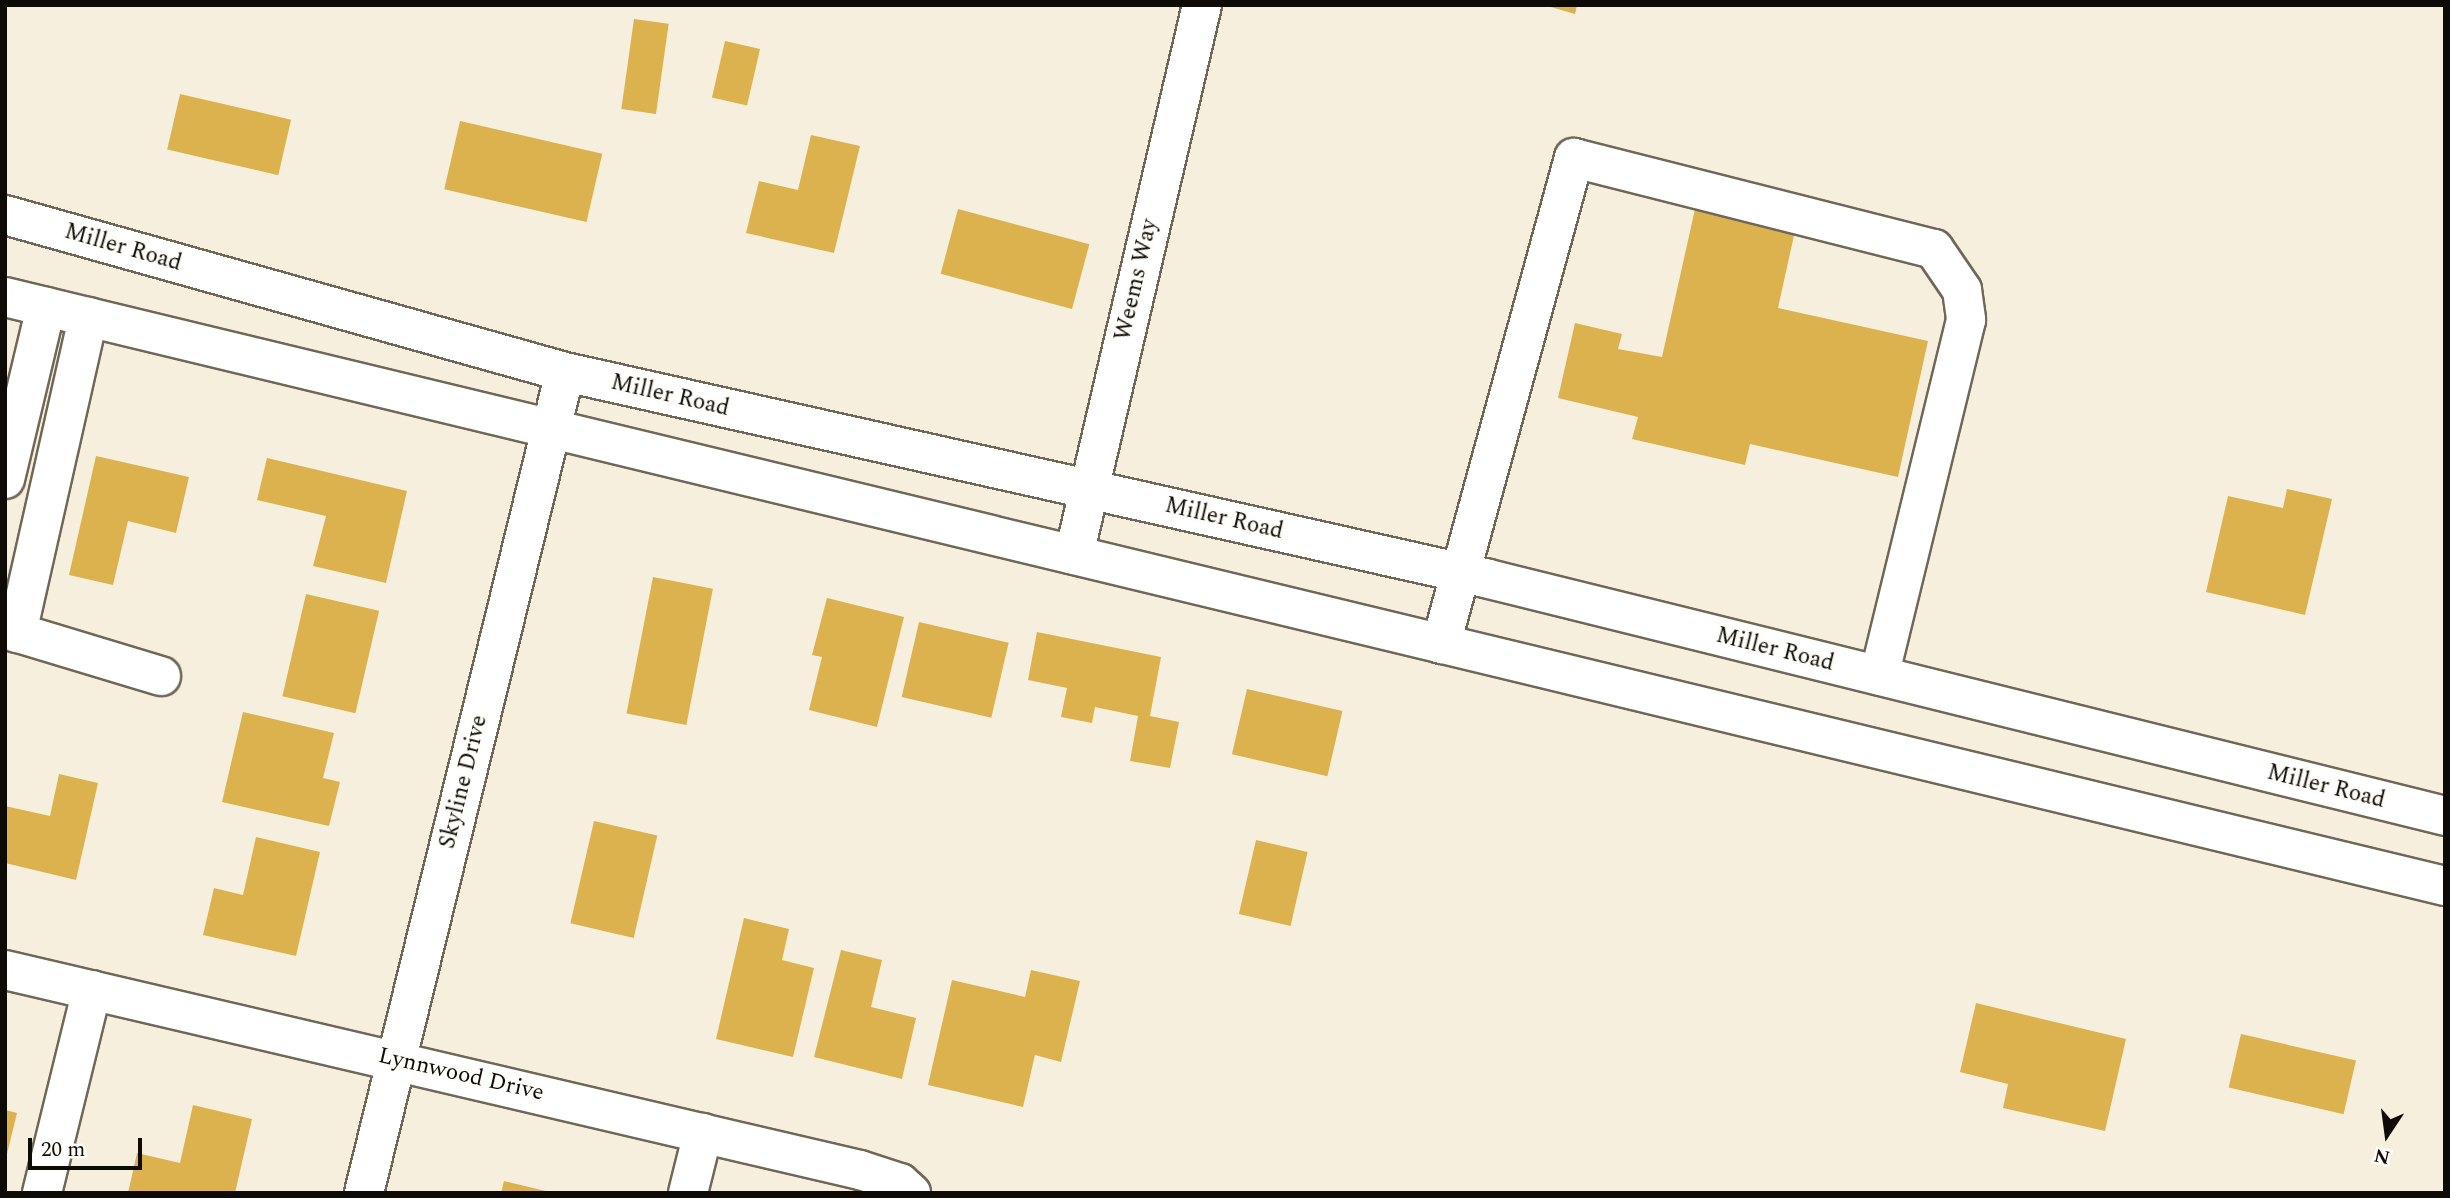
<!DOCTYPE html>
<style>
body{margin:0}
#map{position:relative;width:2450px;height:1198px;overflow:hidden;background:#f7efdd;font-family:Spectral,serif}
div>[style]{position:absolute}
.building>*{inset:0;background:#dbb24d;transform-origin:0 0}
.roads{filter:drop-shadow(2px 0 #6f6757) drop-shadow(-2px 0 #6f6757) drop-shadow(0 2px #6f6757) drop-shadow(0 -2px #6f6757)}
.minor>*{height:38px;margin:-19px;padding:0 19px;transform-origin:19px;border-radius:19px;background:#fff}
.major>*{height:38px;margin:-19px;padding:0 19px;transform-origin:19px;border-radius:19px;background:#fff}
span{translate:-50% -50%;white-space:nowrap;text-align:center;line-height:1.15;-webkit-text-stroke:6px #fffdf9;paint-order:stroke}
.street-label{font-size:23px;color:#0e0b06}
.frame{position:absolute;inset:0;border:7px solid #0e0b06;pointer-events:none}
.north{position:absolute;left:2352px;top:1100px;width:70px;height:70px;-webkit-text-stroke:5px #fffdf9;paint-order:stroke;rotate:193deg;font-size:19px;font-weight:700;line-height:28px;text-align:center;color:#0e0b06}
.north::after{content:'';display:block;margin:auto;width:24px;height:32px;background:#0e0b06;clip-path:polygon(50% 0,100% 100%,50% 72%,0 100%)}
.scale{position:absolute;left:28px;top:1138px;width:114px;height:32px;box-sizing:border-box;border:4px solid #0e0b06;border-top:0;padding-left:9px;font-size:21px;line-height:24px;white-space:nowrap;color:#0e0b06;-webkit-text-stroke:5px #fffdf9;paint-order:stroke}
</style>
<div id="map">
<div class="building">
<div style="clip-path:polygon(1544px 5px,1577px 5px,1575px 14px)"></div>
<div style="left:634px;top:19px;width:35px;height:91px;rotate:8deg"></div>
<div style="left:725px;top:41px;width:36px;height:58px;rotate:13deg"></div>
<div style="left:180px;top:94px;width:114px;height:57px;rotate:13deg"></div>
<div style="left:460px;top:121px;width:146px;height:70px;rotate:13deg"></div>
<div style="clip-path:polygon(811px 135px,860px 146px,834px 253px,746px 233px,759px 181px,798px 190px)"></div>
<div style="left:958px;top:209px;width:136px;height:67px;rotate:15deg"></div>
<div style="clip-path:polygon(1695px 209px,1795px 231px,1778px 308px,1928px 341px,1898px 477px,1750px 444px,1745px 465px,1632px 439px,1638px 417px,1558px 398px,1575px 323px,1622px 334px,1618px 349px,1662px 357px)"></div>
<div style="clip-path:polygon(96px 456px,189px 477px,176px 533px,128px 521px,113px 585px,69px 575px)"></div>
<div style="clip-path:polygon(267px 458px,407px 491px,386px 583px,313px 566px,326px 516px,257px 500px)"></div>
<div style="clip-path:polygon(2287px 489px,2332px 499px,2305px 615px,2206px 592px,2228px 496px,2283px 508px)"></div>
<div style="left:653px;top:577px;width:61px;height:139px;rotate:11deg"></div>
<div style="left:306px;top:594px;width:75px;height:105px;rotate:13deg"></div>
<div style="clip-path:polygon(827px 598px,904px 617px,877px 727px,809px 710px,822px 657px,812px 655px)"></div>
<div style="left:919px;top:622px;width:92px;height:77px;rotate:13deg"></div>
<div style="clip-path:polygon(1037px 632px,1161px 657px,1150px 716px,1179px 722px,1170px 768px,1130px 761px,1138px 716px,1095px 707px,1092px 723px,1061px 717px,1067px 688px,1028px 680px)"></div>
<div style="left:1247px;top:689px;width:98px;height:67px;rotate:13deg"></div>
<div style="clip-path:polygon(243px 712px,334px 733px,323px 778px,340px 782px,329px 826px,222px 802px)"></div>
<div style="clip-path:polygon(59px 774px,98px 783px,76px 880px,5px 863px,5px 806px,50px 816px)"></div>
<div style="left:594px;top:821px;width:65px;height:105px;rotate:13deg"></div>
<div style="clip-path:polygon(256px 837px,320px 852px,296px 956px,203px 935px,214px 888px,243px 895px)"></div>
<div style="left:1256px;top:840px;width:53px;height:76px;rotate:13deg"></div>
<div style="clip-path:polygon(744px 918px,789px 929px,782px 960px,814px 968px,793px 1057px,716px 1039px)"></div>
<div style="clip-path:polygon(841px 950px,882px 960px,871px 1007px,916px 1018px,902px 1079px,814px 1057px)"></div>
<div style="clip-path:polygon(1031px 970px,1080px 981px,1061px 1062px,1035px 1055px,1023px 1107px,928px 1085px,952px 980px,1025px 997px)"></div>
<div style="clip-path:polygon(1976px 1003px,2126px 1039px,2105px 1131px,2003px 1108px,2008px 1084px,1960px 1072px)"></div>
<div style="left:2241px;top:1034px;width:118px;height:55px;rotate:13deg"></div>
<div style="clip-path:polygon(193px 1105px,252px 1119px,235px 1193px,128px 1193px,137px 1153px,180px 1163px)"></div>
<div style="clip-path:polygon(5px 1110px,17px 1113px,6px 1158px,5px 1158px)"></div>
<div style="clip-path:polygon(504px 1181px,550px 1192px,550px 1193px,501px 1193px)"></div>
</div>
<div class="roads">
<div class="minor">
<div style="left:5px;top:479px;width:177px;rotate:-76.6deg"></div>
<div style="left:1074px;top:555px;width:565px;rotate:-76.9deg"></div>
<div style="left:5px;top:629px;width:163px;rotate:16.8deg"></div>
<div style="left:17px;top:633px;width:324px;rotate:-77.3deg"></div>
<div style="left:1441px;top:644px;width:504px;rotate:-74.7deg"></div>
<div style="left:1574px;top:158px;width:371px;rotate:14.2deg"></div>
<div style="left:1934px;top:249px;width:50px;rotate:55.7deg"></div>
<div style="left:1962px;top:290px;width:30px;rotate:82deg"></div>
<div style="left:1966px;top:320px;width:366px;rotate:103.7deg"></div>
<div style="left:5px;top:970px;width:878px;rotate:13.17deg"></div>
<div style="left:860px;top:1170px;width:42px;rotate:18deg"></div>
<div style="left:900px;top:1183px;width:15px;rotate:42deg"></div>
<div style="left:42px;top:1193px;width:209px;rotate:-76.2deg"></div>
<div style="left:364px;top:1193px;width:845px;rotate:-76.24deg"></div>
<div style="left:688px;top:1193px;width:62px;rotate:-76deg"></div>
</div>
<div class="major">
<div style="left:5px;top:215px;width:582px;rotate:15.66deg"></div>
<div style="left:565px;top:372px;width:943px;rotate:12.62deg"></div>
<div style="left:1485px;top:578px;width:989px;rotate:13.92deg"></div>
<div style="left:5px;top:297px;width:2510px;rotate:13.57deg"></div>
</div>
</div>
<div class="street-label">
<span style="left:123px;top:248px;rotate:16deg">Miller Road</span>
<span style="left:1137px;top:280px;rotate:-77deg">Weems Way</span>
<span style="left:670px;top:396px;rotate:13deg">Miller Road</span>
<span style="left:1224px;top:519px;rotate:13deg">Miller Road</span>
<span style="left:1775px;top:650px;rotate:14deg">Miller Road</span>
<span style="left:464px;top:782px;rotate:-76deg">Skyline Drive</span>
<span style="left:2326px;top:787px;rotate:14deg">Miller Road</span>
<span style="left:461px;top:1075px;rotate:13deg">Lynnwood Drive</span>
</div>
<div class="frame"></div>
<div class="north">N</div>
<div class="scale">20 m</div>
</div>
